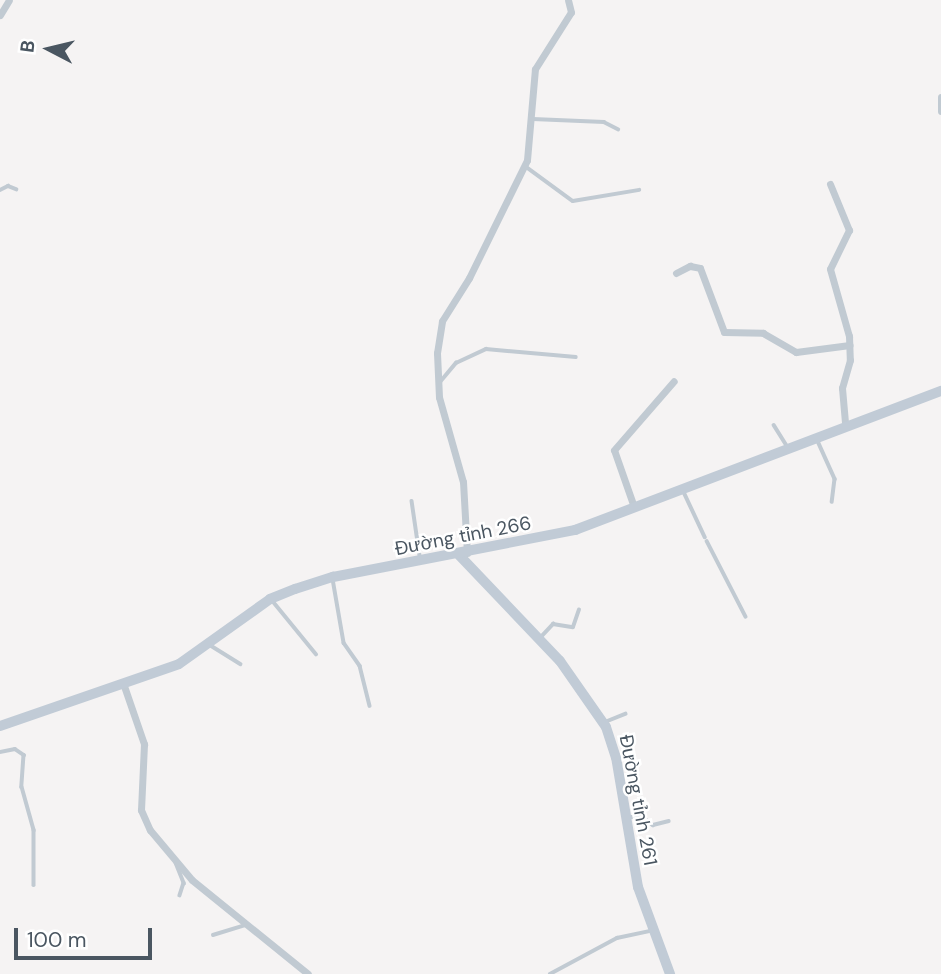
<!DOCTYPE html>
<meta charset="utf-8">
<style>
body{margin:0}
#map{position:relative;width:941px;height:974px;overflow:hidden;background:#f5f3f3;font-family:"DM Sans",sans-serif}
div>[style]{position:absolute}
.lane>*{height:3.5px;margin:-1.75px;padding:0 1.75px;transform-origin:1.75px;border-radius:1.75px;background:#c1cad2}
.street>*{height:7px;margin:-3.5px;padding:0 3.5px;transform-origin:3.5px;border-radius:3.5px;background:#c1cad2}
.secondary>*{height:10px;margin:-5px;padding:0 5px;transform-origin:5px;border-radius:5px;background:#c1cbd6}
span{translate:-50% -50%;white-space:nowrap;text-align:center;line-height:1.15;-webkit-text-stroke:5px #fff;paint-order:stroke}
.street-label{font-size:19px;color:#4a5661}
.north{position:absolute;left:14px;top:14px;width:70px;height:70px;-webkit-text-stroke:5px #fff;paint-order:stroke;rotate:277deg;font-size:19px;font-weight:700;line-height:28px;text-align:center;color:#4a5661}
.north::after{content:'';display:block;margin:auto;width:24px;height:32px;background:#4a5661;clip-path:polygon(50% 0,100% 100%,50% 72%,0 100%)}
.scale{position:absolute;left:14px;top:928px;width:138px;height:32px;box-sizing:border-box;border:4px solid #4a5661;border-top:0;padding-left:9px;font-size:21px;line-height:24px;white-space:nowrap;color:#4a5661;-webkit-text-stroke:5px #fff;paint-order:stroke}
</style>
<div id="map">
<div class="lane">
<div style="left:533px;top:119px;width:71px;rotate:2.4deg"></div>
<div style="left:604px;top:122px;width:16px;rotate:27deg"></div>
<div style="left:525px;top:166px;width:59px;rotate:36.1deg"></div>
<div style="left:573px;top:201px;width:67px;rotate:-9.5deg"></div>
<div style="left:0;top:190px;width:9px;rotate:-27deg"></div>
<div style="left:8px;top:186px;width:9px;rotate:21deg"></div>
<div style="left:440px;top:382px;width:25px;rotate:-50deg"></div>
<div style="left:456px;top:363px;width:33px;rotate:-25deg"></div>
<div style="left:486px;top:349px;width:90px;rotate:5.1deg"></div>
<div style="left:774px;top:425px;width:25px;rotate:58deg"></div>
<div style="left:817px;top:439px;width:44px;rotate:65.8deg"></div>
<div style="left:835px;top:479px;width:23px;rotate:97deg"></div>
<div style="left:683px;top:490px;width:52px;rotate:64.9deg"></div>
<div style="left:412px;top:501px;width:56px;rotate:81.7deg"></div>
<div style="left:707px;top:541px;width:85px;rotate:62.8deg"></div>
<div style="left:333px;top:579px;width:65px;rotate:80.2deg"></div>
<div style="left:344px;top:643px;width:28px;rotate:55deg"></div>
<div style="left:360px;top:666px;width:41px;rotate:76deg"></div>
<div style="left:272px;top:600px;width:70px;rotate:50.8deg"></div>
<div style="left:541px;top:637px;width:18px;rotate:-47deg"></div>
<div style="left:553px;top:624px;width:20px;rotate:9deg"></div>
<div style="left:573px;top:627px;width:18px;rotate:-71deg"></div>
<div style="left:210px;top:645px;width:36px;rotate:32deg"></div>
<div style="left:605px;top:722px;width:22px;rotate:-22deg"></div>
<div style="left:0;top:752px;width:15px;rotate:-11deg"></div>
<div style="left:15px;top:749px;width:11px;rotate:34deg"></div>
<div style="left:24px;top:755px;width:32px;rotate:94deg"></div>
<div style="left:22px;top:787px;width:45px;rotate:74.4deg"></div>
<div style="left:34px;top:830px;width:55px;rotate:90deg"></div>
<div style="left:628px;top:817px;width:15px"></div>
<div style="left:643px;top:817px;width:13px;rotate:39deg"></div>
<div style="left:653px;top:825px;width:16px;rotate:-14deg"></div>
<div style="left:176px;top:863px;width:22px;rotate:68deg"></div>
<div style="left:184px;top:883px;width:13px;rotate:108deg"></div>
<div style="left:213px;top:935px;width:34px;rotate:-17deg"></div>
<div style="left:550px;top:974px;width:76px;rotate:-28.2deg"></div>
<div style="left:617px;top:938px;width:35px;rotate:-12deg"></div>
</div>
<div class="street">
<div style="left:0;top:15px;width:17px;rotate:-59deg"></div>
<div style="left:941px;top:97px;width:14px;rotate:90deg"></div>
<div style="left:830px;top:184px;width:50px;rotate:67.6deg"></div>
<div style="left:849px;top:230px;width:43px;rotate:116deg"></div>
<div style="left:830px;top:269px;width:70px;rotate:74.2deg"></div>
<div style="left:849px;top:336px;width:24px;rotate:88deg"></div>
<div style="left:850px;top:360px;width:29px;rotate:106deg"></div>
<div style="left:842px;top:388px;width:38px;rotate:85deg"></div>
<div style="left:676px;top:273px;width:16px;rotate:-27deg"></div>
<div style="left:690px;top:266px;width:10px;rotate:11deg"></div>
<div style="left:700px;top:268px;width:68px;rotate:69.4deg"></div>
<div style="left:724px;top:332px;width:39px;rotate:1deg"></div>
<div style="left:763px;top:333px;width:38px;rotate:30deg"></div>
<div style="left:796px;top:352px;width:54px;rotate:-7.4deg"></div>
<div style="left:634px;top:507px;width:60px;rotate:-109.3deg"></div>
<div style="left:614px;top:450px;width:91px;rotate:-49deg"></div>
<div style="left:467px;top:553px;width:71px;rotate:-93.2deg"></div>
<div style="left:463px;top:482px;width:88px;rotate:-105.8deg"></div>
<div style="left:439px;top:397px;width:44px;rotate:-92.6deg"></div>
<div style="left:437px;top:353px;width:32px;rotate:-81deg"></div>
<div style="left:442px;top:321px;width:51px;rotate:-57.9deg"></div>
<div style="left:469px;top:278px;width:131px;rotate:-63.8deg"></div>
<div style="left:527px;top:160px;width:91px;rotate:-85deg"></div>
<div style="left:535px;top:69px;width:67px;rotate:-57.7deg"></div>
<div style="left:571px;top:12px;width:12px;rotate:-104deg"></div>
<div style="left:123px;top:683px;width:65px;rotate:71deg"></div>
<div style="left:144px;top:744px;width:66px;rotate:92.6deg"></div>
<div style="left:141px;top:810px;width:22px;rotate:66deg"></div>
<div style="left:150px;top:830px;width:65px;rotate:50deg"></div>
<div style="left:192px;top:880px;width:149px;rotate:39deg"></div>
</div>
<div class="secondary">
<div style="left:459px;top:555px;width:146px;rotate:46.4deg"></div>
<div style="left:560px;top:661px;width:80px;rotate:55.1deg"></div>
<div style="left:606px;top:727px;width:32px;rotate:72deg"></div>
<div style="left:616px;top:757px;width:132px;rotate:80.4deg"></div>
<div style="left:638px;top:887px;width:93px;rotate:69.8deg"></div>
<div style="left:0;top:726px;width:189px;rotate:-19.1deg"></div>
<div style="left:179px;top:664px;width:112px;rotate:-35.5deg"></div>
<div style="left:270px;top:599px;width:27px;rotate:-22deg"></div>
<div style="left:295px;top:589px;width:40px;rotate:-18deg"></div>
<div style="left:333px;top:577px;width:247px;rotate:-11deg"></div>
<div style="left:575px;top:530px;width:392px;rotate:-20.8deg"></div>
</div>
<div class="street-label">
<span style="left:463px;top:536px;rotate:-11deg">Đường tỉnh 266</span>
<span style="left:638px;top:800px;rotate:79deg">Đường tỉnh 261</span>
</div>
<div class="north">B</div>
<div class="scale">100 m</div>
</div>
